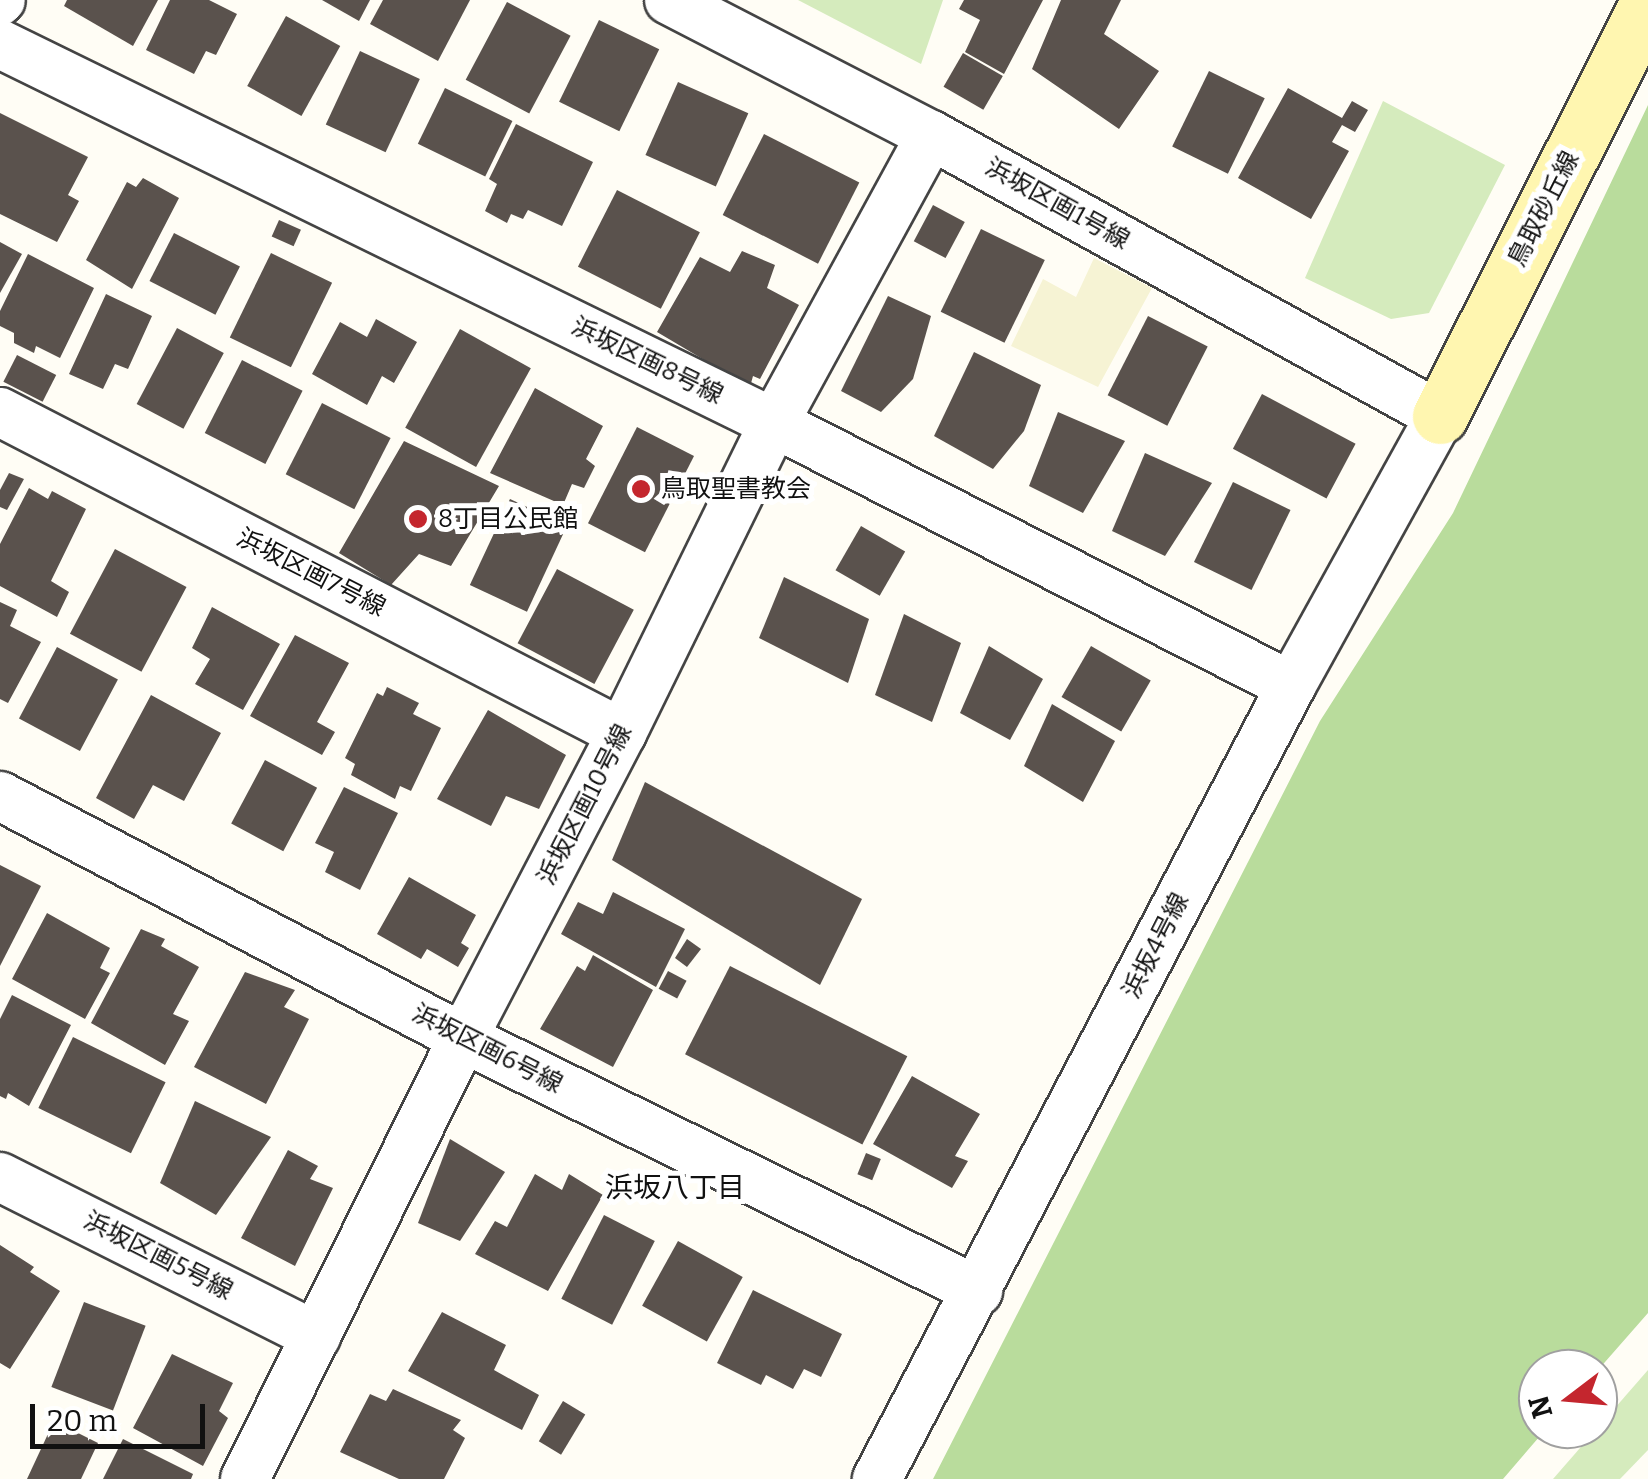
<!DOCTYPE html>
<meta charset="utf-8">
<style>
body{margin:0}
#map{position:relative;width:1648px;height:1479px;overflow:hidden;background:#fffdf5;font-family:Bitter,"Noto Sans JP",serif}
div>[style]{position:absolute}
.farmland>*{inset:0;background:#f6f3d4}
.green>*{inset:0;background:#d5ebbd}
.forest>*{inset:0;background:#b9dc9c}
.building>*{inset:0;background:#5a524d;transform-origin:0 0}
.roads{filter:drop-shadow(2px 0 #444) drop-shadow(-2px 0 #444) drop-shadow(0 2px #444) drop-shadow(0 -2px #444)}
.street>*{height:48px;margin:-24px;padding:0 24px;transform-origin:24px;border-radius:24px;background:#fff}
.secondary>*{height:55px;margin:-27.5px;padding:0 27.5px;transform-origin:27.5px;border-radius:27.5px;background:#fff6b0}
.dots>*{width:28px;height:28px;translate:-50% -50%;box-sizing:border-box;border:5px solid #fff;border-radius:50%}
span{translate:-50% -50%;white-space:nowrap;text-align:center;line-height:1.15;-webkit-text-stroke:10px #fff;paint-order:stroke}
.street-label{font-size:25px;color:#111}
.poi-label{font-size:25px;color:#111}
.left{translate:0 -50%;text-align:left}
.neighbourhood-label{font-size:28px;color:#111}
.north{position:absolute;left:1518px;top:1349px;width:100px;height:100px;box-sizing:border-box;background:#fff;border:2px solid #a0a0a0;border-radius:50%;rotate:254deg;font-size:28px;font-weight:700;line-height:40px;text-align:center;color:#111}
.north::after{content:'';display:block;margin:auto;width:35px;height:45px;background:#c4262e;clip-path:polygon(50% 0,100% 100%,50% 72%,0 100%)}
.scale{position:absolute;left:30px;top:1404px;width:175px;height:45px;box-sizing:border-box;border:5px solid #111;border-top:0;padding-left:12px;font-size:30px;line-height:35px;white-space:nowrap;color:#111;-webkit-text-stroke:8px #fff;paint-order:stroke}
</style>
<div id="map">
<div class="farmland">
<div style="clip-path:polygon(1094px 258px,1152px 288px,1098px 387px,1011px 346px,1043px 279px,1076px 297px)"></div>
</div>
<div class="green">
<div style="clip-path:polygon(798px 0,943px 0,921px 64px)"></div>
<div style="clip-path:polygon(1383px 101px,1505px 165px,1429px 313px,1391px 319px,1305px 278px)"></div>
<div style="clip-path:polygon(1648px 1370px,1648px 1450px,1620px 1479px,1553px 1479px)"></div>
</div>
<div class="forest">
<div style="clip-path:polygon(1648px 105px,1648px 1313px,1598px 1370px,1538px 1369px,1538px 1429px,1546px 1429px,1503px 1479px,933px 1479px,1320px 721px,1453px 513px)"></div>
</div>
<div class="building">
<div style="clip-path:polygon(67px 0,158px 0,133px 46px,64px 6px)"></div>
<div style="clip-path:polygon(170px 0,209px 0,237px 14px,216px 55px,206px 51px,194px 74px,146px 50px)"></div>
<div style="clip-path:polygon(322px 0,370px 0,359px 21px)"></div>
<div style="clip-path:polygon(383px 0,470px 0,438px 61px,370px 24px)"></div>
<div style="clip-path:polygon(964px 0,1043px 0,1004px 74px,965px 52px,980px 20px,959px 9px)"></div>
<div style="clip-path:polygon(1061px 0,1121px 0,1104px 34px,1159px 71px,1119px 129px,1032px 69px)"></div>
<div style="left:507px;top:2px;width:72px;height:88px;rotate:28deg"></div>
<div style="left:286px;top:16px;width:62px;height:80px;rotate:29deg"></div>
<div style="left:599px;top:20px;width:67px;height:91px;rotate:26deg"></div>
<div style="left:360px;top:51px;width:66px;height:81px;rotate:25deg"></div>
<div style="left:963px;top:53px;width:46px;height:39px;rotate:30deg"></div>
<div style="left:1209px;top:71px;width:62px;height:84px;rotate:26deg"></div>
<div style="left:678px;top:82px;width:77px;height:80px;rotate:24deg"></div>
<div style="left:445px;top:88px;width:75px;height:62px;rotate:26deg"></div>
<div style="clip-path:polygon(1288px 88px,1342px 118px,1352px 101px,1368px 110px,1355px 132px,1342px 125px,1332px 142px,1349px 151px,1311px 219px,1238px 178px)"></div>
<div style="clip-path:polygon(0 113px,88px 157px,68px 195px,79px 201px,57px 242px,0 214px)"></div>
<div style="clip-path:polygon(516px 124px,593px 162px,562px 226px,528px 210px,523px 219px,511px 214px,507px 223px,485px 211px,497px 184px,489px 179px)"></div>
<div style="left:764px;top:134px;width:107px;height:91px;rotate:27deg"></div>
<div style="clip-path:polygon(143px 178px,179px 198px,132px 289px,86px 260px,127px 182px,136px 187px)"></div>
<div style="left:617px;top:190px;width:93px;height:86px;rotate:27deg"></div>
<div style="left:933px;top:205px;width:36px;height:41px;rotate:28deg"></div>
<div style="left:279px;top:220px;width:24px;height:18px;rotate:24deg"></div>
<div style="left:981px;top:229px;width:71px;height:92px;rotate:26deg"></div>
<div style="left:174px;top:233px;width:74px;height:54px;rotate:27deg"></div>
<div style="clip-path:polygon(0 242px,22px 254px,0 293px)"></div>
<div style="clip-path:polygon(742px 251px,775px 265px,767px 288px,799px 305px,760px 379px,753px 376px,750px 387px,657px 332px,700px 257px,730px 272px)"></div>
<div style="left:271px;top:253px;width:68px;height:94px;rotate:26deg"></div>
<div style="clip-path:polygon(28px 254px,94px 288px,60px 358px,36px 346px,34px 353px,14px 343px,14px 333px,0 326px,0 311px)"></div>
<div style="clip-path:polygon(106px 294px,152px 316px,128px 369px,115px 364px,103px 389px,69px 374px)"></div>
<div style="clip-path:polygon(888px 296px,931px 316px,913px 379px,881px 412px,841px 391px)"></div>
<div style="left:1148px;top:316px;width:67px;height:89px;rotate:27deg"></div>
<div style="clip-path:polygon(376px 319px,417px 342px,394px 383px,382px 376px,367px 405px,312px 374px,340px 322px,367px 337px)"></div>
<div style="left:177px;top:328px;width:53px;height:86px;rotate:28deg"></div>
<div style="left:460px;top:329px;width:81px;height:113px;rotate:29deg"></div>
<div style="clip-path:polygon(974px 352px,1041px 385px,1024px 431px,993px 469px,934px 436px)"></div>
<div style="left:17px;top:355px;width:44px;height:30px;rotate:27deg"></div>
<div style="left:242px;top:360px;width:68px;height:82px;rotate:27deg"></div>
<div style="clip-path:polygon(535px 388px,603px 426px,586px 459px,595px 466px,584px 488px,572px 484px,563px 505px,490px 473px)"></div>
<div style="left:1262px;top:394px;width:106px;height:62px;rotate:28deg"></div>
<div style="left:322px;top:403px;width:77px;height:80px;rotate:27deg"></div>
<div style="clip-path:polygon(1058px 412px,1125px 441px,1083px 513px,1029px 486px)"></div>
<div style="left:637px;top:427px;width:64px;height:108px;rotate:27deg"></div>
<div style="clip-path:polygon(404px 441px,499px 486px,451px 566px,419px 554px,391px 585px,339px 553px)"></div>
<div style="clip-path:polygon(1145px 453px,1212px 483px,1165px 556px,1112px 531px)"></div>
<div style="clip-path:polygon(9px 473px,24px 479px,7px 510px,0 507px,0 490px)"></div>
<div style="left:1233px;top:482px;width:64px;height:89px;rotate:26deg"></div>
<div style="clip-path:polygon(29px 488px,48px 499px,52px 491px,86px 509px,51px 581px,69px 592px,57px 617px,0 586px,0 544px)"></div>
<div style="left:510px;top:499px;width:63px;height:95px;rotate:25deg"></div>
<div style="left:861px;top:526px;width:51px;height:51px;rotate:30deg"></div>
<div style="left:115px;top:549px;width:81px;height:96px;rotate:28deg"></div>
<div style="left:557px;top:569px;width:87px;height:84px;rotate:28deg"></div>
<div style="clip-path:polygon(784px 577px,869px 619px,848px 683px,759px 638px)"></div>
<div style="clip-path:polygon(0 602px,17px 610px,10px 626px,41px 642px,8px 703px,0 699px)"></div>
<div style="clip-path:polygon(212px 607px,280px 644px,243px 710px,195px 684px,210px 659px,192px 648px)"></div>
<div style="clip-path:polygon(904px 614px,961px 643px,932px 722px,875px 695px)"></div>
<div style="clip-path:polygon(295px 635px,349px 663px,317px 722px,335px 732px,322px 755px,250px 716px)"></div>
<div style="clip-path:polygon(989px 646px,1043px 679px,1010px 740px,960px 713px)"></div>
<div style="left:1091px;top:646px;width:69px;height:59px;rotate:30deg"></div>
<div style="left:57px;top:647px;width:69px;height:81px;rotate:28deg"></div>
<div style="clip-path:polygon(387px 687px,419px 703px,413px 714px,441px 728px,411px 791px,400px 786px,395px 799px,351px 775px,355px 764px,345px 758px,377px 693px,383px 696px)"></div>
<div style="clip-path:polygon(151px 695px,221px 733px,184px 801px,153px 785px,134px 819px,96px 798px)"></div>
<div style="clip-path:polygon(1052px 704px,1115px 741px,1083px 802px,1024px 766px)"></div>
<div style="clip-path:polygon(488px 710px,566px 755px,539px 809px,506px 796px,491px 826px,437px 799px)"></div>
<div style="left:265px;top:760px;width:59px;height:72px;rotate:28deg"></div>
<div style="clip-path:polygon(645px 782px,862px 899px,820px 985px,612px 860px)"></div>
<div style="clip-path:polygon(344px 787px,398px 813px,360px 890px,325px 872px,334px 852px,315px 843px)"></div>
<div style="clip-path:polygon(0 865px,41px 886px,0 966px)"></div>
<div style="clip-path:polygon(409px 877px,476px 915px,461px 943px,469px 948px,458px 967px,427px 949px,421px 959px,377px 934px)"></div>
<div style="clip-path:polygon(613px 892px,685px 929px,656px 987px,561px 934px,578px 902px,603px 914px)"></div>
<div style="clip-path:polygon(47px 913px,110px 948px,100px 968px,110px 973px,85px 1019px,12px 979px)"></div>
<div style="clip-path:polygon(141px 929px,165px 939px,161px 946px,199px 967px,173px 1014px,189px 1021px,165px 1065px,91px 1023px)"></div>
<div style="clip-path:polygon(687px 939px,701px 949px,687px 967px,675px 958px)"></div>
<div style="clip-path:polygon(593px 955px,653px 990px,613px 1067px,540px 1029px,577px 966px,585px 971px)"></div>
<div style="left:730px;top:966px;width:199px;height:99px;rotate:27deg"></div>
<div style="left:668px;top:971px;width:21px;height:20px;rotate:28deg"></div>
<div style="clip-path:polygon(245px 972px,295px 990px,284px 1007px,309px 1019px,266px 1104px,194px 1067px)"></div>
<div style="clip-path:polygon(12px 995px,71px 1025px,29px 1106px,8px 1093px,6px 1099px,0 1096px,0 1019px)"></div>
<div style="left:73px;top:1037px;width:103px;height:79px;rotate:26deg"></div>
<div style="clip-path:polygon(912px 1076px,980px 1114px,955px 1156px,968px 1161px,952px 1188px,873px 1144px)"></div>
<div style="clip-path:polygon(195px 1101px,271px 1137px,216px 1215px,160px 1183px)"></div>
<div style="clip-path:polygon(450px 1139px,505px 1172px,460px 1241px,418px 1223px)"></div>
<div style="clip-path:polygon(288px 1150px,318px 1166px,310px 1179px,333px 1188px,295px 1266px,241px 1238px)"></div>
<div style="left:866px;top:1153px;width:16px;height:23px;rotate:22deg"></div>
<div style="clip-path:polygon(535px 1174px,562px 1190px,569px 1174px,603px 1195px,548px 1291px,475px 1254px,495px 1221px,507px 1227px)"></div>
<div style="left:604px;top:1215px;width:57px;height:94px;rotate:27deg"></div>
<div style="left:678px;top:1241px;width:74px;height:74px;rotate:29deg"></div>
<div style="clip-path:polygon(0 1245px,34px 1267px,30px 1272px,60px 1291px,10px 1369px,0 1363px)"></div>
<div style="clip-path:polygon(753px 1290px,842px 1334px,821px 1377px,804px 1369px,793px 1389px,766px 1375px,761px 1385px,717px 1363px)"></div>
<div style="left:84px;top:1302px;width:66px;height:91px;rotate:21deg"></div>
<div style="clip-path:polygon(442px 1312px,506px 1345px,494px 1370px,539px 1395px,522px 1430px,408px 1371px)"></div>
<div style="clip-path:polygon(172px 1354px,233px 1383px,219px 1411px,228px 1418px,203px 1466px,133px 1428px)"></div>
<div style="clip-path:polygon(393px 1389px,461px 1420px,453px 1430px,465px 1438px,444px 1479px,399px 1479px,340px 1452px,370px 1394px,386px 1401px)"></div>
<div style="left:563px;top:1401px;width:26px;height:47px;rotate:31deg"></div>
<div style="clip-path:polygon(54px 1421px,98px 1443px,81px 1479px,27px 1479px)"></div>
<div style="clip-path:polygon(123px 1439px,193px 1474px,191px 1479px,103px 1479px)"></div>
</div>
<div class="roads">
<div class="street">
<div style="left:669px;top:0;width:295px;rotate:27.3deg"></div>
<div style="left:931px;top:135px;width:581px;rotate:28.9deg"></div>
<div style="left:1440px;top:416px;width:308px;rotate:118.9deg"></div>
<div style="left:1291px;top:686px;width:895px;rotate:117.57deg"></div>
<div style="left:0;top:1px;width:1px;rotate:-45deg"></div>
<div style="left:0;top:44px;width:862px;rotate:26.09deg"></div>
<div style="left:774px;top:423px;width:580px;rotate:26.96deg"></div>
<div style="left:0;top:412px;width:700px;rotate:27.3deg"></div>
<div style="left:0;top:796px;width:522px;rotate:27.6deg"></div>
<div style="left:463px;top:1038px;width:574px;rotate:26.16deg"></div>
<div style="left:0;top:1177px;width:354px;rotate:26.7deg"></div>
<div style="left:245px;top:1479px;width:492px;rotate:-63.7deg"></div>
<div style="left:463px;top:1038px;width:344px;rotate:-62.5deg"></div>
<div style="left:622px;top:733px;width:345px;rotate:-63.9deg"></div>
<div style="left:774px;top:423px;width:328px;rotate:-61.4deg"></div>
</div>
<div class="secondary">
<div style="left:1440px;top:416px;width:463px;rotate:-63.3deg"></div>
</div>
</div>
<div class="dots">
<div style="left:641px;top:489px;background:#c4262e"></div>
<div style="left:418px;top:519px;background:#c4262e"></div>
</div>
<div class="street-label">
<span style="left:1057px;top:204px;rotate:29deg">浜坂区画1号線</span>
<span style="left:1544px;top:209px;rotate:-63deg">鳥取砂丘線</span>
<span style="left:647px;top:361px;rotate:26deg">浜坂区画8号線</span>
<span style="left:311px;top:573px;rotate:27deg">浜坂区画7号線</span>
<span style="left:585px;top:805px;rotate:-63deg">浜坂区画10号線</span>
<span style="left:1156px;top:946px;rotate:-63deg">浜坂4号線</span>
<span style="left:487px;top:1049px;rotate:27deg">浜坂区画6号線</span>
<span style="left:158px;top:1256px;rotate:27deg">浜坂区画5号線</span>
</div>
<div class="poi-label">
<span class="left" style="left:661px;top:489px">鳥取聖書教会</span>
<span class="left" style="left:438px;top:519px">8丁目公民館</span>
</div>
<div class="neighbourhood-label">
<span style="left:675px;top:1188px">浜坂八丁目</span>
</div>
<div class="north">N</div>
<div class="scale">20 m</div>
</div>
